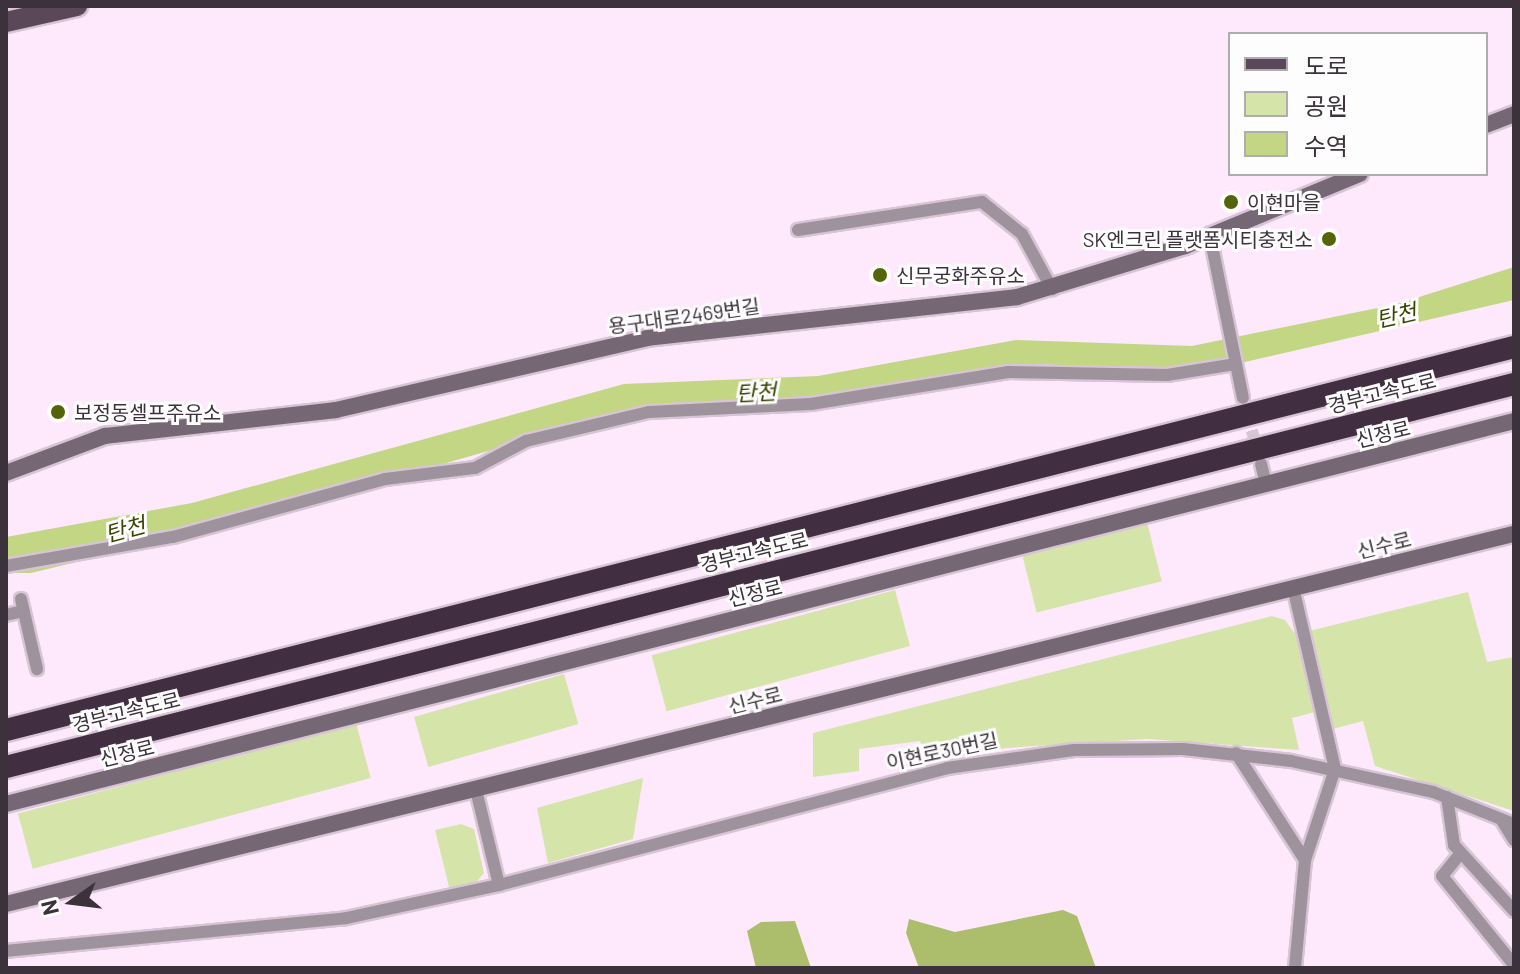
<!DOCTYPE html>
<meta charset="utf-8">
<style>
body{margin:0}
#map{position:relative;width:1520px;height:974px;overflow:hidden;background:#fee9fc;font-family:Barlow,"Noto Sans KR",sans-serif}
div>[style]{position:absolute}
.green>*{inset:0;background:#d5e4a9;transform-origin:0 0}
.forest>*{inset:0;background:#acbe6c}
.water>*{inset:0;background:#c3d683}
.street-tunnel>*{height:12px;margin-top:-6px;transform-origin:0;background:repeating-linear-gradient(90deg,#d7c4d5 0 12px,transparent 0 18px)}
.roads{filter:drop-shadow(2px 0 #d7c4d5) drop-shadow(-2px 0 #d7c4d5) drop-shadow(0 2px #d7c4d5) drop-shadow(0 -2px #d7c4d5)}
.street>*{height:12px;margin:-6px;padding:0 6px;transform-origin:6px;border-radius:6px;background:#9e939d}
.secondary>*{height:16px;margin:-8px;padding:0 8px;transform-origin:8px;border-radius:8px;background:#766775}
.primary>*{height:20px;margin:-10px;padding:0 10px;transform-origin:10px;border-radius:10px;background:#5a4859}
.highway>*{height:22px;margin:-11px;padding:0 11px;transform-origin:11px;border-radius:11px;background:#422e41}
.dots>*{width:22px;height:22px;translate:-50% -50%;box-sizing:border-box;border:4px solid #fdfdfd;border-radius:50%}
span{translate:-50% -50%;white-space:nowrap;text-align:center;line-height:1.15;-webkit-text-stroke:6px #fdfdfd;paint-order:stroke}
.poi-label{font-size:20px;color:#3c323b}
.left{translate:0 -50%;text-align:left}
.right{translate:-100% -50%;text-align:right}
.street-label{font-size:20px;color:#3c323b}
.water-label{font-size:22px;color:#3a4504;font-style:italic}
.frame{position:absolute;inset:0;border:8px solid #3c323b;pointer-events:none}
.legend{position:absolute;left:1228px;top:32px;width:260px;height:144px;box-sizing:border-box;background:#fdfdfd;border:2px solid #b0acaf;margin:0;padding:10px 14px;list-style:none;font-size:24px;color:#3c323b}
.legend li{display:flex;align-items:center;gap:16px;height:40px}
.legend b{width:40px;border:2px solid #b0acaf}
.north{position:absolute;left:32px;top:862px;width:80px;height:80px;-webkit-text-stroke:6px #fdfdfd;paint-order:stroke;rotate:256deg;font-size:22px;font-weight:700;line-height:32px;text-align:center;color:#3c323b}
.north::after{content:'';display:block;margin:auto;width:28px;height:36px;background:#3c323b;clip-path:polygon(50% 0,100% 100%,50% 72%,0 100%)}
</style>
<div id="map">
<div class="green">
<div style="left:1147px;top:522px;width:61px;height:129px;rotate:76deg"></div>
<div style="left:895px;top:590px;width:58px;height:252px;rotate:75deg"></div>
<div style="clip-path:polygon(1468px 592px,1487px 662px,1514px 657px,1514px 811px,1375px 766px,1363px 721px,1333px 729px,1309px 631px)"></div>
<div style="clip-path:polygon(1272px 616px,1285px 620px,1296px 635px,1315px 712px,1292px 718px,1299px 750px,1147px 739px,1006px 748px,927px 762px,920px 741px,859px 749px,859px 771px,813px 777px,813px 733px)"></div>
<div style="left:564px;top:674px;width:52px;height:156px;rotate:74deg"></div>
<div style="left:356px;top:723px;width:57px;height:350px;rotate:75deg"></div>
<div style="clip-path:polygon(643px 778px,633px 839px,548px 863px,537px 808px)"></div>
<div style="clip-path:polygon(461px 824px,474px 829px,484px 873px,473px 886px,450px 891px,435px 830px)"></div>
</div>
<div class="forest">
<div style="clip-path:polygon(1063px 910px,1077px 916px,1096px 968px,919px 968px,906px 933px,909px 919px,955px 932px)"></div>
<div style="clip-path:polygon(795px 921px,811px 968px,756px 968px,747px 931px,761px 922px)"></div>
</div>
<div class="water">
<div style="clip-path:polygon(1514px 267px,1514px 300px,1202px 372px,1038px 364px,879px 397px,596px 420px,226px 526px,31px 573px,6px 573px,6px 537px,192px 503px,624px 384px,818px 376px,1016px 340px,1192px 346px,1397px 304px)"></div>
</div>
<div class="street-tunnel">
<div style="left:1247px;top:413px;width:41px;rotate:74.6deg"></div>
</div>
<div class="roads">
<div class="street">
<div style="left:798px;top:230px;width:186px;rotate:-8.7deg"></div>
<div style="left:982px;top:202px;width:51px;rotate:38.7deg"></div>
<div style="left:1022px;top:234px;width:63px;rotate:61.4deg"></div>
<div style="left:1210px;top:236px;width:165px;rotate:78.5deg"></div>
<div style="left:1261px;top:464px;width:21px;rotate:76deg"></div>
<div style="left:6px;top:566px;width:169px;rotate:-9.9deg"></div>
<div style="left:173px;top:537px;width:220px;rotate:-15.3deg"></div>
<div style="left:385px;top:479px;width:91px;rotate:-7deg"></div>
<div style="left:475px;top:468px;width:58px;rotate:-27.9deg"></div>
<div style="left:526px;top:441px;width:126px;rotate:-13.3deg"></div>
<div style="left:649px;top:412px;width:162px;rotate:-2.8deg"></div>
<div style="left:811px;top:404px;width:200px;rotate:-9.2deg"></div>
<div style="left:1008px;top:372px;width:159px;rotate:1.1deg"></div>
<div style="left:1167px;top:375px;width:70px;rotate:-9.1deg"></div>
<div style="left:1293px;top:587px;width:187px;rotate:77deg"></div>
<div style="left:1335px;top:769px;width:96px;rotate:108.2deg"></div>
<div style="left:1305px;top:860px;width:108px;rotate:95.3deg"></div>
<div style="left:21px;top:599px;width:72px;rotate:77.1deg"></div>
<div style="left:6px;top:615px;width:18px;rotate:-13deg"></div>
<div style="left:1236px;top:753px;width:127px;rotate:57.2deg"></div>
<div style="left:1447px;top:797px;width:49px;rotate:81.7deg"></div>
<div style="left:1454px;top:845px;width:89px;rotate:47.7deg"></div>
<div style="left:1501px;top:819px;width:25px;rotate:58deg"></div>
<div style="left:1460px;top:854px;width:28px;rotate:129deg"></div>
<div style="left:1442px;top:876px;width:114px;rotate:51deg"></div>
<div style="left:499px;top:885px;width:463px;rotate:-14.6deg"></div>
<div style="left:947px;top:768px;width:128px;rotate:-8.1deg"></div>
<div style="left:1074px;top:750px;width:109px;rotate:-0.5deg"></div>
<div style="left:1183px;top:749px;width:109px;rotate:6.3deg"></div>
<div style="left:1291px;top:761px;width:145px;rotate:12.3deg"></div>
<div style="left:1433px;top:792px;width:87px;rotate:21.6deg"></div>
<div style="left:6px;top:951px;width:342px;rotate:-5.5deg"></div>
<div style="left:346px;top:918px;width:157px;rotate:-12.2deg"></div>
<div style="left:499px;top:885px;width:98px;rotate:-103.6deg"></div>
</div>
<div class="secondary">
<div style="left:1486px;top:125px;width:30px;rotate:-21deg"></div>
<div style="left:6px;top:473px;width:106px;rotate:-20.5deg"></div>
<div style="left:105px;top:436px;width:232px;rotate:-6.4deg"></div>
<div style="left:336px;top:410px;width:319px;rotate:-13deg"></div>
<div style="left:647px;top:338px;width:372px;rotate:-6.3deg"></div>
<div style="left:1017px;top:297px;width:176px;rotate:-16.9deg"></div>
<div style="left:1185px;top:246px;width:189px;rotate:-22.4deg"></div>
<div style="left:6px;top:804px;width:1556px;rotate:-14.25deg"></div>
<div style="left:6px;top:904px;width:1553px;rotate:-13.79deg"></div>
</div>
<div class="primary">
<div style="left:6px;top:22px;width:73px;rotate:-12.7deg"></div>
</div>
<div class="highway">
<div style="left:6px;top:730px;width:1556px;rotate:-14.25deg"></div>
<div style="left:6px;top:767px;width:1556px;rotate:-14.25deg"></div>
</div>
</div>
<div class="dots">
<div style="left:1231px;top:202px;background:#55640a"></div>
<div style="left:1329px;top:239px;background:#55640a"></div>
<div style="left:880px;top:275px;background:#55640a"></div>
<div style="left:58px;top:412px;background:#55640a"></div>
</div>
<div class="poi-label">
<span class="left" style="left:1247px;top:202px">이현마을</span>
<span class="right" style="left:1313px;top:239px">SK엔크린 플랫폼시티충전소</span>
<span class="left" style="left:896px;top:275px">신무궁화주유소</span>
<span class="left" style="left:74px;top:412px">보정동셀프주유소</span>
</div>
<div class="street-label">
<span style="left:684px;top:316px;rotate:-8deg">용구대로2469번길</span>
<span style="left:1382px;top:393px;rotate:-14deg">경부고속도로</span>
<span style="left:1383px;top:434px;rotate:-14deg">신정로</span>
<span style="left:1384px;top:545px;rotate:-14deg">신수로</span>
<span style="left:754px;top:552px;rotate:-14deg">경부고속도로</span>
<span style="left:755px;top:593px;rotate:-14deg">신정로</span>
<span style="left:755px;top:700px;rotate:-14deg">신수로</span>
<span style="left:126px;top:712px;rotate:-14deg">경부고속도로</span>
<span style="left:942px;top:751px;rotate:-12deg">이현로30번길</span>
<span style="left:127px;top:753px;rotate:-14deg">신정로</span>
</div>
<div class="water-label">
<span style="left:1396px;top:315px;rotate:-13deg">탄천</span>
<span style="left:756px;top:392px;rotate:-3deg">탄천</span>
<span style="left:125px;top:529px;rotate:-15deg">탄천</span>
</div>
<div class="frame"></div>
<ul class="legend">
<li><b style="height:10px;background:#5a4859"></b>도로</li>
<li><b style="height:22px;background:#d5e4a9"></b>공원</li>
<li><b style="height:22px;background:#c3d683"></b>수역</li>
</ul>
<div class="north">N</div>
</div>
